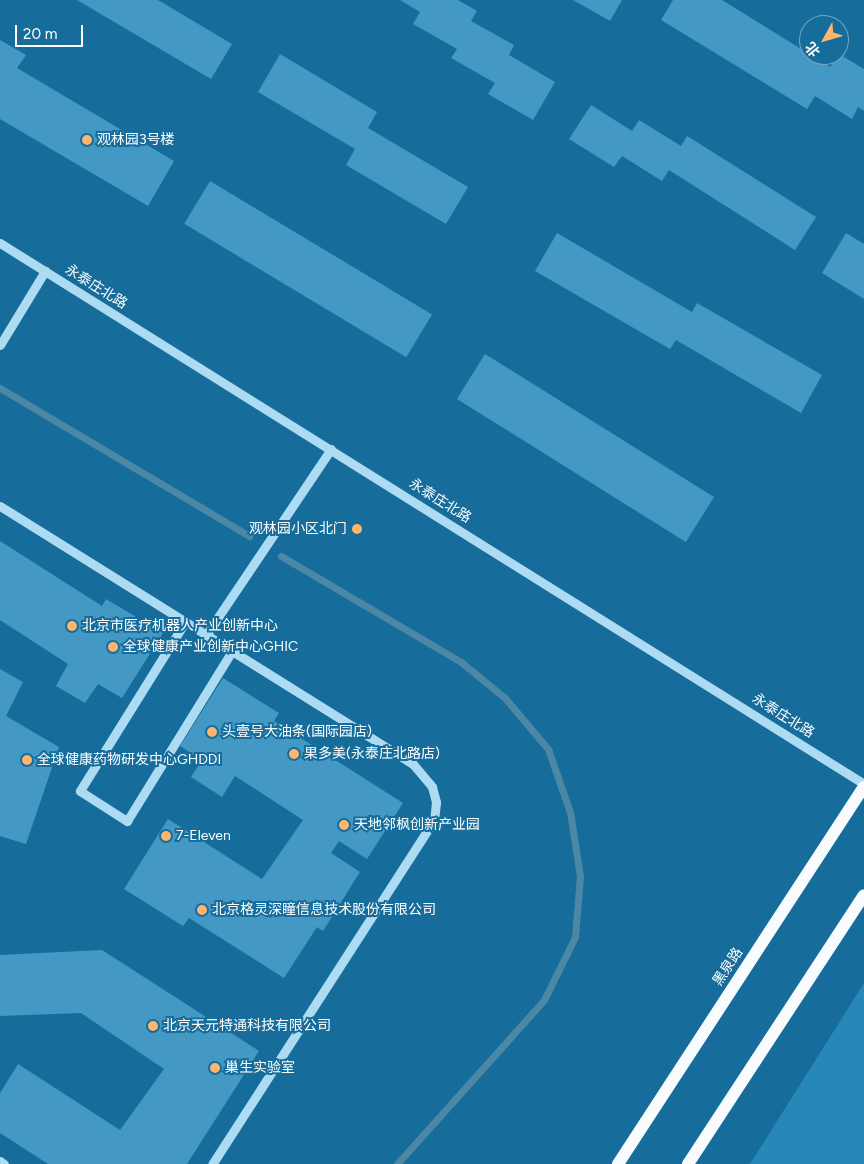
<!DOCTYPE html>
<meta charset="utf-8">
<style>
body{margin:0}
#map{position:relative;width:864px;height:1164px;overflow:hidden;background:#166d9b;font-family:Figtree,"Noto Sans SC",sans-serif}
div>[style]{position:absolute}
.green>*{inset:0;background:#2687b8}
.stream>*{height:7px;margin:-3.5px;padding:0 3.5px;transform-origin:3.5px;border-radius:3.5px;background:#4c87a6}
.building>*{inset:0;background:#4499c4;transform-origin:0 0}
.minor>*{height:9px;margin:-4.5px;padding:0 4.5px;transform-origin:4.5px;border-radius:4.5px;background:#acdbf2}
.major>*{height:12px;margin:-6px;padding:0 6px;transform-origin:6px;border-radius:6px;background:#f8fcff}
.dots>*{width:14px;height:14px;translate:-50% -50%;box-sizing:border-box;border:2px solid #166d9b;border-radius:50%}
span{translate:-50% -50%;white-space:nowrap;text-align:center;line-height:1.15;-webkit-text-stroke:4px #166d9b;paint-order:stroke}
.poi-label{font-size:14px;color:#fff}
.left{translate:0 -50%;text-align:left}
.right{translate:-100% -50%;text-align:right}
.street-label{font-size:14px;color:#fff}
.north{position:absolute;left:799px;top:15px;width:50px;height:50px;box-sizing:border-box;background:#166d9b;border:1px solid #73a7c3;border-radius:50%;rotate:231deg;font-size:14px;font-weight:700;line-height:20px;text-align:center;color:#fff}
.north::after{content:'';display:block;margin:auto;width:18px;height:22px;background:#ffb56e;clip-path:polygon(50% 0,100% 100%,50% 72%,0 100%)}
.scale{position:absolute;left:15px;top:25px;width:68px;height:22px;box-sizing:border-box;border:2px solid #fff;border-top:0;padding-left:6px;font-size:15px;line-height:18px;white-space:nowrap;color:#fff;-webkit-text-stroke:4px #166d9b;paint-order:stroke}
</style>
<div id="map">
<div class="green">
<div style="clip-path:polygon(864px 983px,864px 1164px,750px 1164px)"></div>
</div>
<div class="stream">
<div style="left:0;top:388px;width:290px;rotate:30.7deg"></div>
<div style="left:281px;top:556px;width:209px;rotate:30.5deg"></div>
<div style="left:461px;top:662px;width:57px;rotate:39.3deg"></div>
<div style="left:505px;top:698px;width:67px;rotate:49.9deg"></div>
<div style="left:548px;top:749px;width:67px;rotate:70.8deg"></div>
<div style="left:570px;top:812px;width:65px;rotate:81.1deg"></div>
<div style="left:580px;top:876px;width:61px;rotate:94.7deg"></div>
<div style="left:575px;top:937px;width:70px;rotate:116.2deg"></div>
<div style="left:544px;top:1000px;width:220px;rotate:131.9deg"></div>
</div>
<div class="building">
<div style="clip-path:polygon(77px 0,158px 0,232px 44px,211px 79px)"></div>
<div style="clip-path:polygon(400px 0,458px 0,477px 11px,471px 21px,514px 45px,509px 55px,555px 82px,533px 120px,488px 94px,495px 83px,451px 58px,457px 49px,413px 24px,420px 12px)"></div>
<div style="clip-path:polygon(573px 0,622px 0,610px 21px)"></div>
<div style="clip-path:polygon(673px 0,722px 0,830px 67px,839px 54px,864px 69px,864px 111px,858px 107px,852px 119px,815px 96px,807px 109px,661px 20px)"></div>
<div style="clip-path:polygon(0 40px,26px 55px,17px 68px,174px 161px,148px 206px,0 119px)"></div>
<div style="clip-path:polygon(280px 54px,377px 112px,368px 128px,468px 187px,446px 224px,346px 165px,355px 149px,258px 92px)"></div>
<div style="clip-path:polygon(591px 105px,632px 131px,639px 120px,681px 146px,687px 136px,816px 217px,795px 250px,669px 170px,662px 181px,622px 156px,614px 167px,569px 139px)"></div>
<div style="left:210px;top:181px;width:259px;height:50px;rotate:31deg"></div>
<div style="clip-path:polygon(557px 233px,692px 312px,697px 303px,822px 375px,801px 413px,676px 340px,670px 349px,535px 271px)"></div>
<div style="clip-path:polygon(846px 233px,864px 244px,864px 299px,822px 273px)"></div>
<div style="left:485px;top:354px;width:270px;height:53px;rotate:32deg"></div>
<div style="clip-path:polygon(0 541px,102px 606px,106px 599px,163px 633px,122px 698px,98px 684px,85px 703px,56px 686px,68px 664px,0 620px)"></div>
<div style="clip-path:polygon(0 669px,23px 682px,6px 716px,59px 747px,26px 844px,0 836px)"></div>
<div style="clip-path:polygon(223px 678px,279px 713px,274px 721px,403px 803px,367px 859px,339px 841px,331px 853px,360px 872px,323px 931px,317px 927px,284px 978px,189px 918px,183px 926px,124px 889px,168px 819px,262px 879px,303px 820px,235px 776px,222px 797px,191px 777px,202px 760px,180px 746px)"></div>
<div style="clip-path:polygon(102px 950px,259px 1051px,187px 1164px,48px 1164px,0 1133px,0 1093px,18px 1064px,120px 1130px,164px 1069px,81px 1013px,0 1016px,0 955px)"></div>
</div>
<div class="minor">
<div style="left:0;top:243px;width:1019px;rotate:32.05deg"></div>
<div style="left:0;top:345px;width:87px;rotate:-58.7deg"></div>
<div style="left:0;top:506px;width:487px;rotate:32deg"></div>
<div style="left:413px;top:764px;width:30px;rotate:50deg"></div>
<div style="left:432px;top:787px;width:16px;rotate:75deg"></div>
<div style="left:436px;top:802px;width:18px;rotate:96deg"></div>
<div style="left:434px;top:820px;width:409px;rotate:122.8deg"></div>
<div style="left:185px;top:622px;width:199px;rotate:121.9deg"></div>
<div style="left:80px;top:791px;width:56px;rotate:32.6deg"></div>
<div style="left:127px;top:821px;width:200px;rotate:-58.3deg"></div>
<div style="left:206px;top:635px;width:224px;rotate:-56.1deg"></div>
<div style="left:0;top:1161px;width:5px;rotate:37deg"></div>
</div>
<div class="major">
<div style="left:618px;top:1164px;width:450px;rotate:-56.9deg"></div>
<div style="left:688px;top:1164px;width:321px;rotate:-56.8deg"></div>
</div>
<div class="dots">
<div style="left:87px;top:140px;background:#ffb56e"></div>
<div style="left:357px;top:529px;background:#ffb56e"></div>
<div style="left:72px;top:626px;background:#ffb56e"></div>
<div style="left:113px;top:647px;background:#ffb56e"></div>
<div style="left:212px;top:732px;background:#ffb56e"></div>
<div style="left:294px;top:754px;background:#ffb56e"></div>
<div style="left:27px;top:760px;background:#ffb56e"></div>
<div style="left:344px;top:825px;background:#ffb56e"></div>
<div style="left:166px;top:836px;background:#ffb56e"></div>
<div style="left:202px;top:910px;background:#ffb56e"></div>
<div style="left:153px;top:1026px;background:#ffb56e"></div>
<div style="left:215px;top:1068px;background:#ffb56e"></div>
</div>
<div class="poi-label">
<span class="left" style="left:97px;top:140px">观林园3号楼</span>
<span class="right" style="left:347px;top:529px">观林园小区北门</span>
<span class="left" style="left:82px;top:626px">北京市医疗机器人产业创新中心</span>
<span class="left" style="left:123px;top:647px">全球健康产业创新中心GHIC</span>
<span class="left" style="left:222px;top:732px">头壹号大油条(国际园店)</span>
<span class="left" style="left:304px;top:754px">果多美(永泰庄北路店)</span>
<span class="left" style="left:37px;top:760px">全球健康药物研发中心GHDDI</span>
<span class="left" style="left:354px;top:825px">天地邻枫创新产业园</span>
<span class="left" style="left:176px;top:836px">7-Eleven</span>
<span class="left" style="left:212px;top:910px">北京格灵深瞳信息技术股份有限公司</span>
<span class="left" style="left:163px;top:1026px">北京天元特通科技有限公司</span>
<span class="left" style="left:225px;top:1068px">巢生实验室</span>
</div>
<div class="street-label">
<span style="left:96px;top:287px;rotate:32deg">永泰庄北路</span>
<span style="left:440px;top:501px;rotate:32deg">永泰庄北路</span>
<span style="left:783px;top:716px;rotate:32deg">永泰庄北路</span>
<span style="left:728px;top:967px;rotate:-57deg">黑泉路</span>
</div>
<div class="north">北</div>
<div class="scale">20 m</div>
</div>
